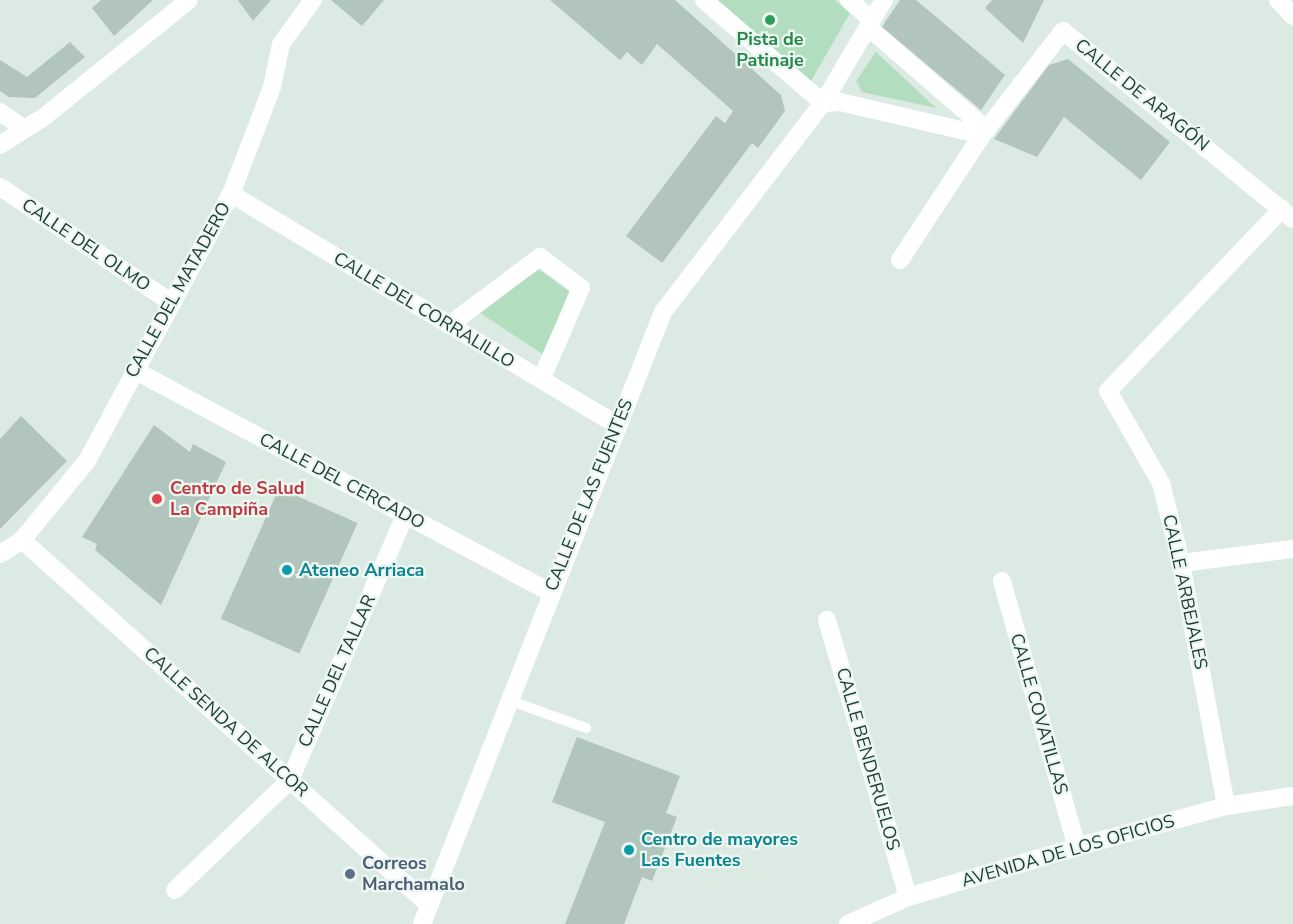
<!DOCTYPE html>
<meta charset="utf-8">
<style>
body{margin:0}
#map{position:relative;width:1293px;height:924px;overflow:hidden;background:#dceae4;font-family:"Nunito Sans",sans-serif}
div>[style]{position:absolute}
.green>*{inset:0;background:#b2debf}
.building>*{inset:0;background:#b1c5bd;transform-origin:0 0}
.service>*{height:10px;margin:-5px;padding:0 5px;transform-origin:5px;border-radius:5px;background:#fff}
.minor>*{height:18px;margin:-9px;padding:0 9px;transform-origin:9px;border-radius:9px;background:#fff}
.dots>*{width:16px;height:16px;translate:-50% -50%;box-sizing:border-box;border:3px solid #ecf7f2;border-radius:50%}
span{translate:-50% -50%;white-space:nowrap;text-align:center;line-height:1.15;-webkit-text-stroke:4.5px #ecf7f2;paint-order:stroke}
.leisure-label{font-size:18px;color:#27864d;font-weight:700}
.street-label{font-size:18px;color:#1d3a33}
.health-label{font-size:18px;color:#be3a42;font-weight:700}
.left{translate:0 -50%;text-align:left}
.culture-label{font-size:18px;color:#0d838f;font-weight:700}
.service-label{font-size:18px;color:#4e5e75;font-weight:700}
</style>
<div id="map">
<div class="green">
<div style="clip-path:polygon(715px 0,835px 0,850px 13px,811px 81px)"></div>
<div style="clip-path:polygon(876px 52px,936px 108px,862px 92px,856px 81px)"></div>
<div style="clip-path:polygon(538px 269px,569px 291px,544px 355px,480px 313px)"></div>
</div>
<div class="building">
<div style="clip-path:polygon(101px 0,153px 0,114px 36px,92px 8px)"></div>
<div style="clip-path:polygon(238px 0,271px 0,253px 21px)"></div>
<div style="clip-path:polygon(331px 0,384px 0,362px 26px)"></div>
<div style="clip-path:polygon(550px 0,675px 0,781px 95px,785px 111px,758px 148px,752px 143px,662px 263px,626px 236px,716px 116px,725px 123px,733px 111px,657px 44px,642px 65px,627px 52px,620px 60px)"></div>
<div style="clip-path:polygon(900px 0,916px 0,1005px 75px,981px 110px,882px 27px)"></div>
<div style="clip-path:polygon(992px 0,1044px 0,1023px 43px,985px 8px)"></div>
<div style="clip-path:polygon(70px 42px,85px 57px,35px 98px,9px 97px,0 91px,0 60px,27px 77px)"></div>
<div style="clip-path:polygon(1068px 59px,1170px 142px,1141px 180px,1064px 117px,1037px 157px,994px 139px,1049px 65px)"></div>
<div style="clip-path:polygon(21px 416px,67px 461px,0 529px,0 439px)"></div>
<div style="clip-path:polygon(154px 425px,190px 452px,193px 444px,226px 462px,161px 605px,95px 550px,97px 544px,82px 537px)"></div>
<div style="left:279px;top:488px;width:86px;height:143px;rotate:24deg"></div>
<div style="clip-path:polygon(577px 737px,680px 776px,666px 813px,677px 817px,652px 881px,642px 877px,624px 924px,565px 924px,605px 822px,552px 802px)"></div>
</div>
<div class="service">
<div style="left:508px;top:700px;width:83px;rotate:19.7deg"></div>
</div>
<div class="minor">
<div style="left:704px;top:0;width:157px;rotate:40.9deg"></div>
<div style="left:823px;top:103px;width:17px;rotate:-3deg"></div>
<div style="left:840px;top:102px;width:146px;rotate:13.1deg"></div>
<div style="left:849px;top:0;width:30px;rotate:41deg"></div>
<div style="left:1278px;top:0;width:22px;rotate:47deg"></div>
<div style="left:868px;top:27px;width:157px;rotate:40.9deg"></div>
<div style="left:0;top:112px;width:29px;rotate:35deg"></div>
<div style="left:0;top:145px;width:52px;rotate:-32.5deg"></div>
<div style="left:44px;top:117px;width:186px;rotate:-38.9deg"></div>
<div style="left:0;top:187px;width:207px;rotate:34deg"></div>
<div style="left:231px;top:194px;width:450px;rotate:30.9deg"></div>
<div style="left:900px;top:260px;width:149px;rotate:-56.7deg"></div>
<div style="left:982px;top:135px;width:132px;rotate:-52.1deg"></div>
<div style="left:1063px;top:31px;width:297px;rotate:39.3deg"></div>
<div style="left:449px;top:325px;width:114px;rotate:-36.8deg"></div>
<div style="left:540px;top:257px;width:51px;rotate:37.1deg"></div>
<div style="left:581px;top:288px;width:100px;rotate:113.5deg"></div>
<div style="left:134px;top:370px;width:472px;rotate:28.1deg"></div>
<div style="left:22px;top:540px;width:547px;rotate:41.89deg"></div>
<div style="left:0;top:554px;width:26px;rotate:-32deg"></div>
<div style="left:22px;top:540px;width:102px;rotate:-50.6deg"></div>
<div style="left:87px;top:461px;width:303px;rotate:-61.7deg"></div>
<div style="left:231px;top:194px;width:115px;rotate:-69deg"></div>
<div style="left:272px;top:87px;width:44px;rotate:-78.2deg"></div>
<div style="left:281px;top:44px;width:54px;rotate:-54deg"></div>
<div style="left:1181px;top:563px;width:113px;rotate:-7.1deg"></div>
<div style="left:1002px;top:581px;width:276px;rotate:74.3deg"></div>
<div style="left:827px;top:620px;width:289px;rotate:73.7deg"></div>
<div style="left:1226px;top:806px;width:247px;rotate:-100.5deg"></div>
<div style="left:1181px;top:563px;width:82px;rotate:-104deg"></div>
<div style="left:1161px;top:483px;width:106px;rotate:-119.9deg"></div>
<div style="left:1108px;top:391px;width:252px;rotate:-46.3deg"></div>
<div style="left:175px;top:890px;width:159px;rotate:-43.7deg"></div>
<div style="left:290px;top:780px;width:289px;rotate:-66.5deg"></div>
<div style="left:422px;top:924px;width:658px;rotate:-68.51deg"></div>
<div style="left:663px;top:312px;width:263px;rotate:-52.6deg"></div>
<div style="left:823px;top:103px;width:120px;rotate:-59.4deg"></div>
<div style="left:848px;top:924px;width:66px;rotate:-24.2deg"></div>
<div style="left:908px;top:897px;width:176px;rotate:-16.5deg"></div>
<div style="left:1077px;top:847px;width:155px;rotate:-15.4deg"></div>
<div style="left:1226px;top:806px;width:68px;rotate:-8.5deg"></div>
</div>
<div class="dots">
<div style="left:770px;top:20px;background:#2e9e5b"></div>
<div style="left:157px;top:499px;background:#e0444e"></div>
<div style="left:287px;top:570px;background:#0f9aa8"></div>
<div style="left:629px;top:850px;background:#0f9aa8"></div>
<div style="left:350px;top:874px;background:#5c6f8a"></div>
</div>
<div class="leisure-label">
<span style="left:770px;top:50px">Pista de<br>Patinaje</span>
</div>
<div class="street-label">
<span style="left:1142px;top:95px;rotate:39deg">CALLE DE ARAGÓN</span>
<span style="left:86px;top:245px;rotate:34deg">CALLE DEL OLMO</span>
<span style="left:178px;top:290px;rotate:-61deg">CALLE DEL MATADERO</span>
<span style="left:424px;top:310px;rotate:31deg">CALLE DEL CORRALILLO</span>
<span style="left:342px;top:481px;rotate:28deg">CALLE DEL CERCADO</span>
<span style="left:589px;top:495px;rotate:-68deg">CALLE DE LAS FUENTES</span>
<span style="left:1185px;top:592px;rotate:78deg">CALLE ARBEJALES</span>
<span style="left:337px;top:671px;rotate:-66deg">CALLE DEL TALLAR</span>
<span style="left:1039px;top:714px;rotate:74deg">CALLE COVATILLAS</span>
<span style="left:226px;top:722px;rotate:42deg">CALLE SENDA DE ALCOR</span>
<span style="left:868px;top:759px;rotate:74deg">CALLE BENDERUELOS</span>
<span style="left:1068px;top:851px;rotate:-16deg">AVENIDA DE LOS OFICIOS</span>
</div>
<div class="health-label">
<span class="left" style="left:170px;top:499px">Centro de Salud<br>La Campiña</span>
</div>
<div class="culture-label">
<span class="left" style="left:299px;top:570px">Ateneo Arriaca</span>
<span class="left" style="left:641px;top:850px">Centro de mayores<br>Las Fuentes</span>
</div>
<div class="service-label">
<span class="left" style="left:362px;top:874px">Correos<br>Marchamalo</span>
</div>
</div>
